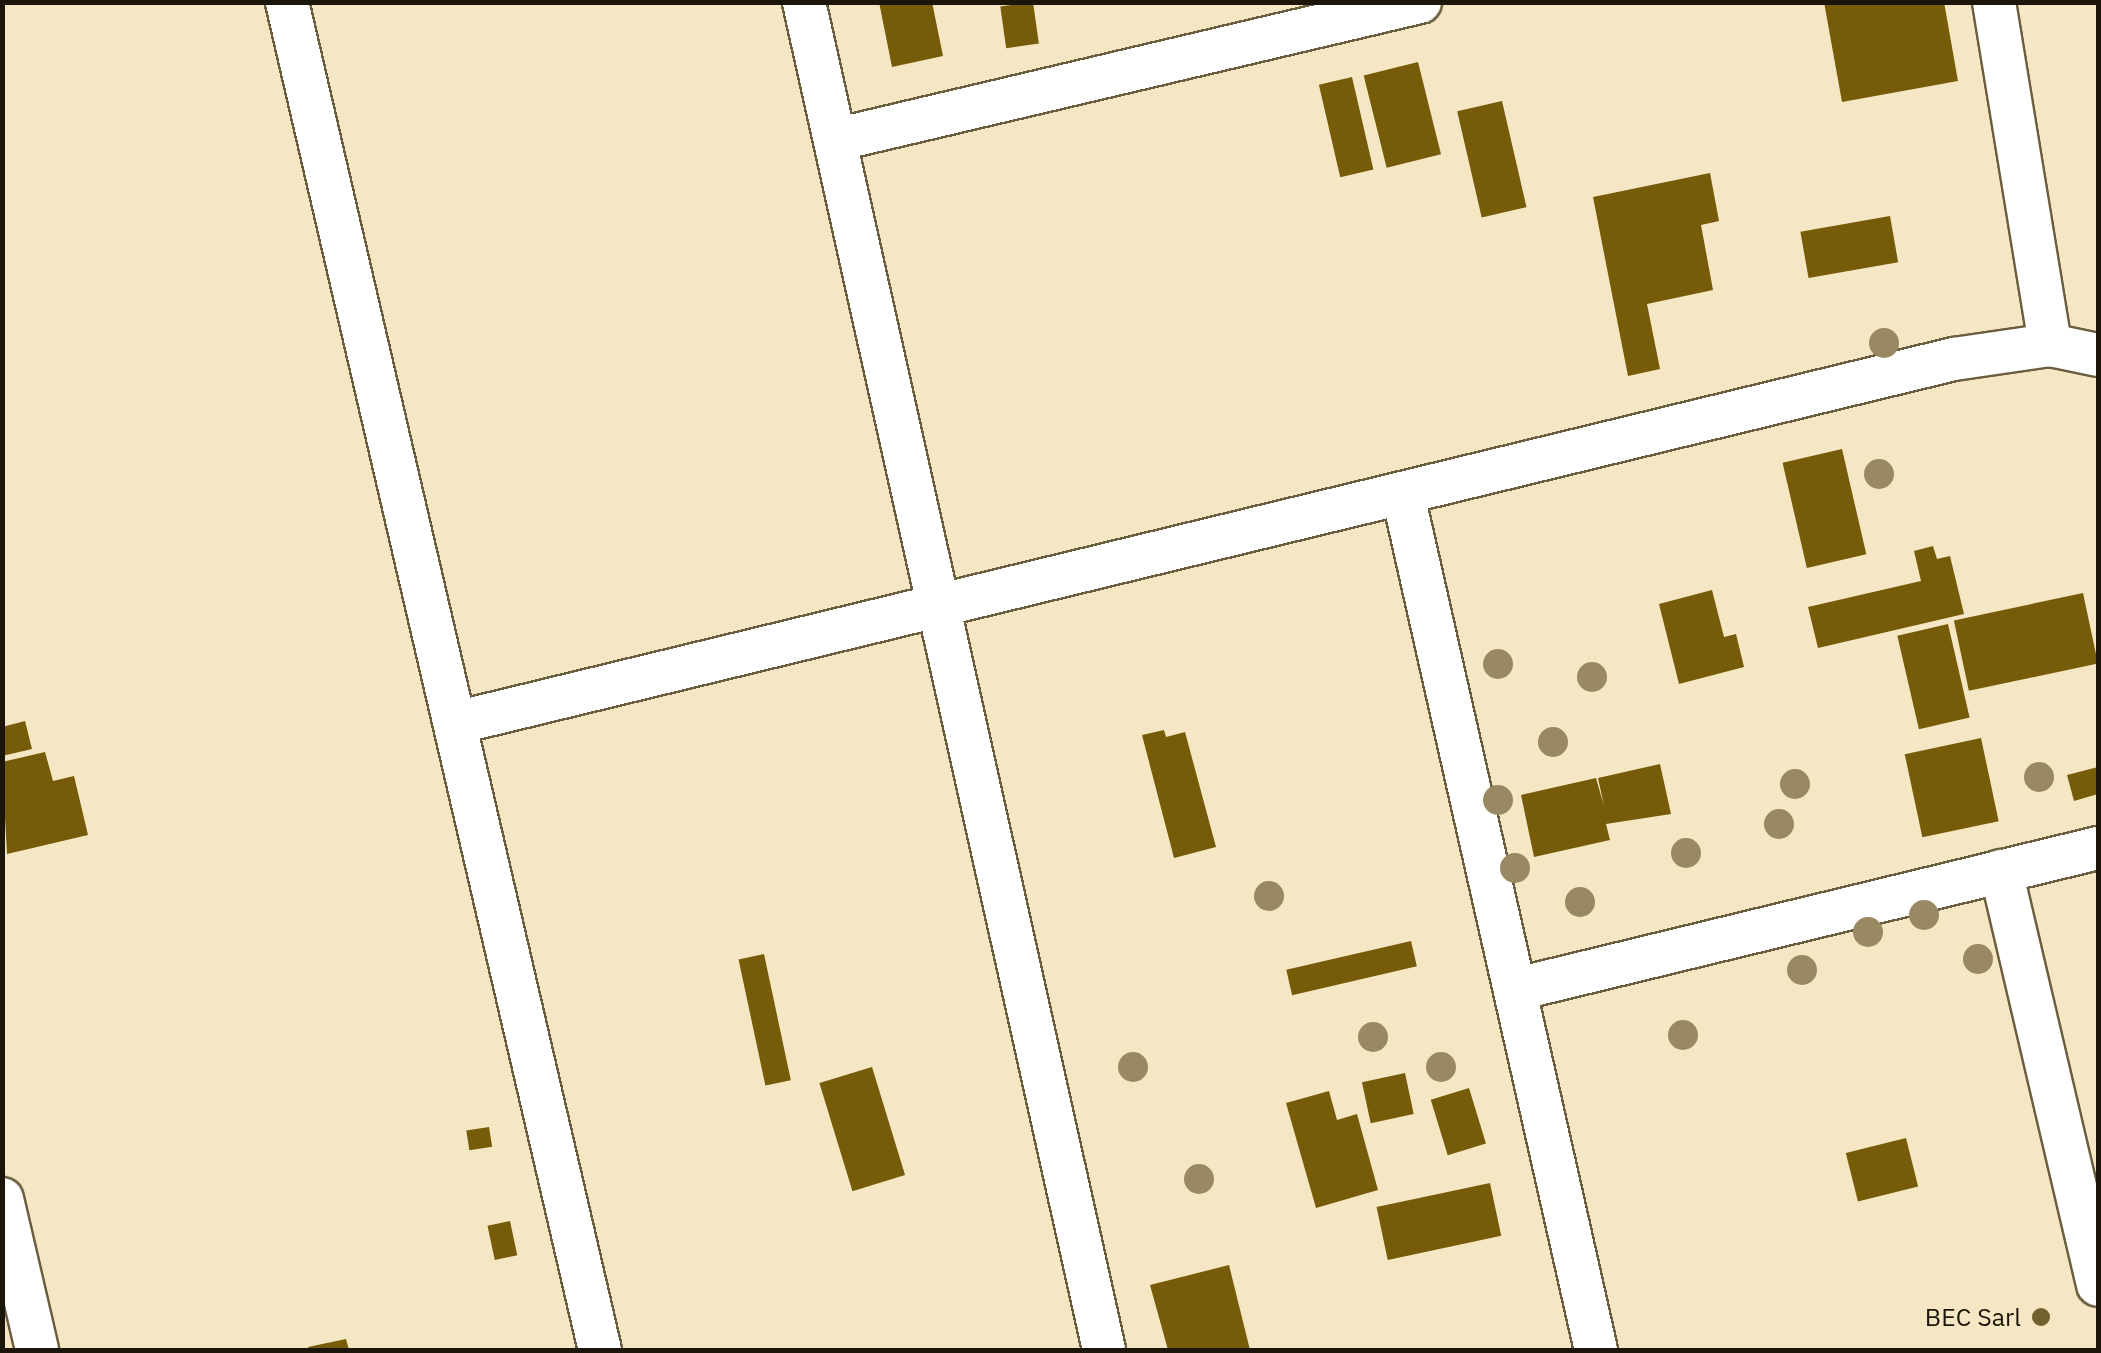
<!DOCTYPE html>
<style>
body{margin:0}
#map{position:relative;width:2101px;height:1353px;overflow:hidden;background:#f6e7c4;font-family:"IBM Plex Sans",sans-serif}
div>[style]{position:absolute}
.building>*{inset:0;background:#765b08;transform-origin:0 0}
.roads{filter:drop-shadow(2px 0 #6b5e3f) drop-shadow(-2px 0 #6b5e3f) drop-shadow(0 2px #6b5e3f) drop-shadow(0 -2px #6b5e3f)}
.minor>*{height:42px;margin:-21px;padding:0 21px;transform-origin:21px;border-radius:21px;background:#fff}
.trees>*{width:30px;height:30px;margin:-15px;border-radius:50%;background:#988963}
.dots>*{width:28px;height:28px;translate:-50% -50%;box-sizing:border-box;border:5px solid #f6e7c4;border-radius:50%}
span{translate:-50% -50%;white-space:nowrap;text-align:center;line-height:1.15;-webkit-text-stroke:10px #f6e7c4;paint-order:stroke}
.poi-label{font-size:25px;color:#1b1609}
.right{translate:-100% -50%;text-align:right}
.frame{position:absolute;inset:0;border:5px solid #1b1609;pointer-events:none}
</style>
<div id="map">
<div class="building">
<div style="clip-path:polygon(879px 2px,932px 2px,943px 56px,892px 67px)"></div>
<div style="left:1033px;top:2px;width:42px;height:33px;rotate:82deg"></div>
<div style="clip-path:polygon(1824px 2px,1944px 2px,1958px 81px,1842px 102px)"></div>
<div style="left:1418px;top:62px;width:95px;height:56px;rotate:76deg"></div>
<div style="left:1352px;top:77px;width:95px;height:34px;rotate:77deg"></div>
<div style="left:1502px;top:101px;width:109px;height:46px;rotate:77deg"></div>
<div style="clip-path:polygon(1710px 173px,1719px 221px,1701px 225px,1713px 290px,1647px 304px,1660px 369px,1628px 376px,1593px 197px)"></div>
<div style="left:1890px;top:216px;width:47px;height:91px;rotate:80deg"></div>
<div style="left:1842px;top:449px;width:108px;height:61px;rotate:77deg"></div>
<div style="clip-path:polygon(1933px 546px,1937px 559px,1950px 556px,1964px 614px,1818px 648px,1808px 607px,1921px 581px,1914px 551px)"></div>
<div style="clip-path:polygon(1712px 590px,1724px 637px,1736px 634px,1744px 667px,1679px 684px,1659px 604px)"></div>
<div style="left:2083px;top:593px;width:72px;height:132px;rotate:78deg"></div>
<div style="left:1948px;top:624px;width:96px;height:52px;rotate:77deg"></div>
<div style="clip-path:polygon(25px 721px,32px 749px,2px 756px,2px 727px)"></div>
<div style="clip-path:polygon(1164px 730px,1166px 737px,1185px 732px,1216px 847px,1174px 858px,1142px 735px)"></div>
<div style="left:1981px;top:738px;width:85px;height:78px;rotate:78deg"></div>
<div style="clip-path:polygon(45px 752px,53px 781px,74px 776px,88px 835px,7px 854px,2px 762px)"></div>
<div style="clip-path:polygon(1660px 764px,1671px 814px,1606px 824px,1610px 840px,1534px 857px,1521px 795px,1596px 778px,1604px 806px,1598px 778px)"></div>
<div style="clip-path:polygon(2098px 767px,2098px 794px,2074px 801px,2067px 775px)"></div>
<div style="left:1411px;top:941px;width:26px;height:128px;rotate:77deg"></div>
<div style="left:764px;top:954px;width:129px;height:26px;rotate:78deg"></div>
<div style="left:872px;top:1067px;width:113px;height:55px;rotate:73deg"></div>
<div style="left:1405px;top:1073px;width:42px;height:44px;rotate:78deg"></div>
<div style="left:1469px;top:1088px;width:58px;height:40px;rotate:73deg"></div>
<div style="clip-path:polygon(1329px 1091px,1337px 1120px,1357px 1114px,1378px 1190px,1316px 1208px,1286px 1103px)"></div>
<div style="left:489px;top:1127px;width:20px;height:23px;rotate:81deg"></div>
<div style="left:1906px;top:1138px;width:50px;height:62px;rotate:76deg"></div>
<div style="left:1490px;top:1183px;width:54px;height:116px;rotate:78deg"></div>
<div style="left:510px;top:1221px;width:35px;height:23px;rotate:78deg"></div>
<div style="clip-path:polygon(1229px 1265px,1250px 1350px,1168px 1350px,1150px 1285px)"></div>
<div style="clip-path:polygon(346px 1339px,349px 1350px,309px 1350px,308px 1347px)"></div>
</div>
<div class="roads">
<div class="minor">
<div style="left:287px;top:2px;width:1384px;rotate:76.93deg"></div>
<div style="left:804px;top:2px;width:1381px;rotate:77.45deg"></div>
<div style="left:1994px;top:2px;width:348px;rotate:80.7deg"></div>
<div style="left:839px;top:139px;width:597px;rotate:-13.27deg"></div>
<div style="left:1403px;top:495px;width:877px;rotate:77.28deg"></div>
<div style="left:455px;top:723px;width:1543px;rotate:-13.65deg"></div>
<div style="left:1954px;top:359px;width:97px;rotate:-8.3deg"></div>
<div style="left:2050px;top:345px;width:49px;rotate:11.8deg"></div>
<div style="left:2001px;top:871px;width:425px;rotate:76.8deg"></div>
<div style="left:1517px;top:989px;width:598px;rotate:-13.64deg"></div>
<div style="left:2px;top:1199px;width:155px;rotate:76.9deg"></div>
</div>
</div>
<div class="trees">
<div style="left:1884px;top:343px"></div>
<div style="left:1879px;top:474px"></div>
<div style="left:1498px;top:664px"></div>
<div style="left:1592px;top:677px"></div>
<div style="left:1553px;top:742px"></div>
<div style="left:2039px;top:777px"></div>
<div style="left:1795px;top:784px"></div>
<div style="left:1498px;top:800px"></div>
<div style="left:1779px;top:824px"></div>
<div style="left:1686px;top:853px"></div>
<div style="left:1515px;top:868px"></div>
<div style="left:1269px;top:896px"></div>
<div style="left:1580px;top:902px"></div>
<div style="left:1924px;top:915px"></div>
<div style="left:1868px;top:932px"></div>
<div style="left:1978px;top:959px"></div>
<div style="left:1802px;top:970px"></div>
<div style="left:1683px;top:1035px"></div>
<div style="left:1373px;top:1037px"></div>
<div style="left:1133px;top:1067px"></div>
<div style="left:1441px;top:1067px"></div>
<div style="left:1199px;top:1179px"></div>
</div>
<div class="dots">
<div style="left:2041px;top:1317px;background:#73602f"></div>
</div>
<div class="poi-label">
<span class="right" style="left:2021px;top:1317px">BEC Sarl</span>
</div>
<div class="frame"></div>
</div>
